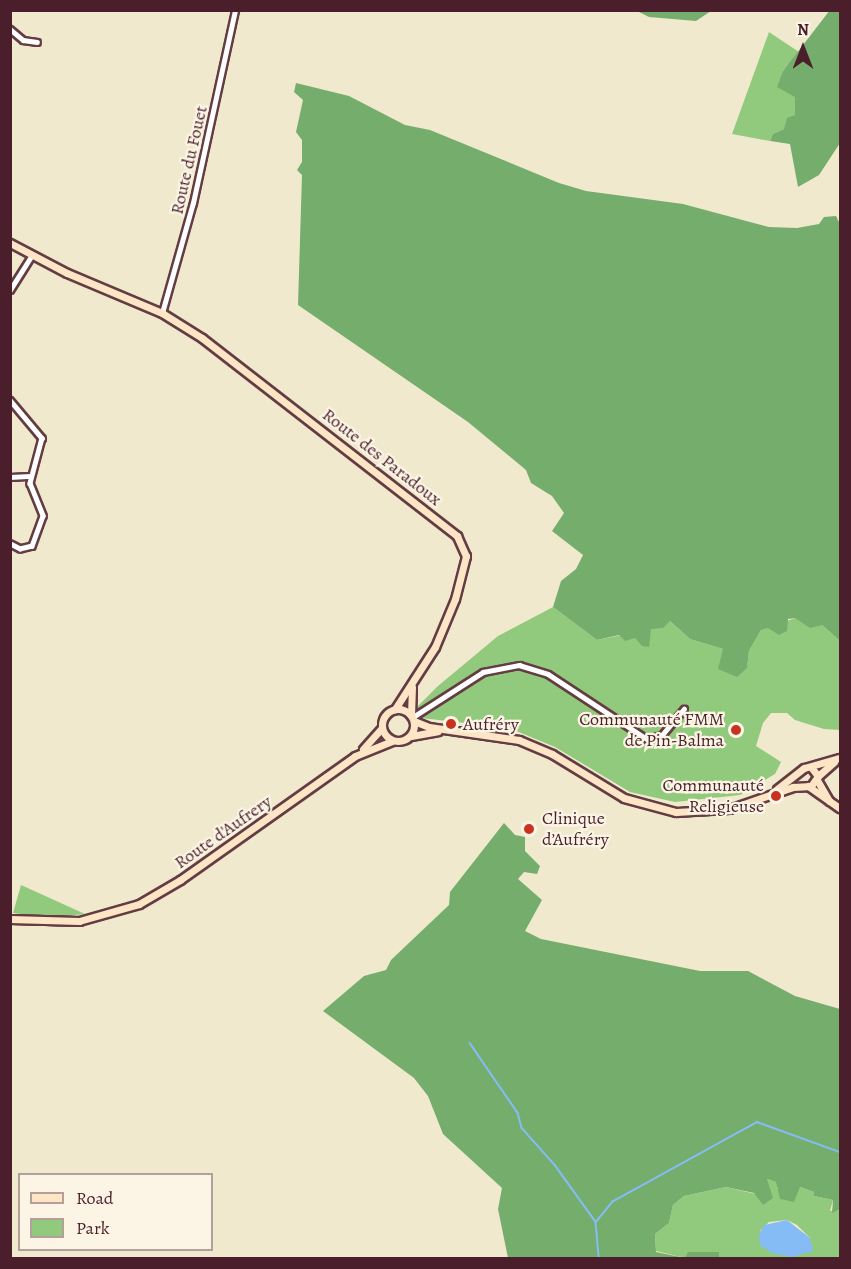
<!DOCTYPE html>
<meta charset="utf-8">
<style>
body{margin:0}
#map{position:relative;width:851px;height:1269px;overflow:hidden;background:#f0e9cd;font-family:Alegreya,serif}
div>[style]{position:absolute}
.green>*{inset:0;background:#92ca7d}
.forest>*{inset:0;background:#75ae6c}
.water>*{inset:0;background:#85bcf5}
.stream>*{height:1.5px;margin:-0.75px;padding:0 0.75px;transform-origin:0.75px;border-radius:0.75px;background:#85bcf5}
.roads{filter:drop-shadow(2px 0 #633d43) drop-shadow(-2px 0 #633d43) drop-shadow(0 2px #633d43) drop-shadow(0 -2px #633d43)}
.street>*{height:4.5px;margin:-2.25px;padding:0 2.25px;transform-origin:2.25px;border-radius:2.25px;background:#fff}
.secondary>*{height:7px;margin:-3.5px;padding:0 3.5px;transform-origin:3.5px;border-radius:3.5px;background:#fde5c5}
.secondary>.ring{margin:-3.5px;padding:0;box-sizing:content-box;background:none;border:7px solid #fde5c5;border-radius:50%}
.dots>*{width:16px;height:16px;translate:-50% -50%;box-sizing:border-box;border:3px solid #fcf5e5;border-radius:50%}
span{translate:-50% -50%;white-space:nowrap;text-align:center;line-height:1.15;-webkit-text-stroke:4.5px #fcf5e5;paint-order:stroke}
.street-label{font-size:18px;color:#4a1f2b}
.poi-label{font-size:18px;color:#4a1f2b}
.right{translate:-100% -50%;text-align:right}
.left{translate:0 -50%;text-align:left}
.frame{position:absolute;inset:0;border:12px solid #4a1f2b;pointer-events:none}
.legend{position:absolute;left:18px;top:1173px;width:195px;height:78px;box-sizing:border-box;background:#fcf5e5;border:2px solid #b59f9b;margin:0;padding:8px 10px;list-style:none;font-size:18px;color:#4a1f2b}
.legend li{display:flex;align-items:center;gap:12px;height:30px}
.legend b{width:30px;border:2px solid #b59f9b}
.north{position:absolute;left:773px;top:18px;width:60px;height:60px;-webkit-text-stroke:4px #fcf5e5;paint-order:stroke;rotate:0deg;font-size:16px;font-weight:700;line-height:24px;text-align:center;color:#4a1f2b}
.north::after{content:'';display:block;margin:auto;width:21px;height:27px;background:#4a1f2b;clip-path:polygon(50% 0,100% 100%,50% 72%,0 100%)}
</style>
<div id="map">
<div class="green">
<div style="clip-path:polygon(769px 32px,799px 52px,783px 71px,795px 97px,795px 115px,784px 129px,773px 134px,770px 141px,732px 134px)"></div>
<div style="clip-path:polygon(553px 607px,597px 640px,651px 629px,670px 621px,690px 639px,723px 649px,739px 673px,747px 667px,749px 651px,761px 630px,795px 618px,822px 625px,840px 641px,840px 730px,824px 729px,795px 720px,787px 713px,771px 713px,763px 723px,756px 746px,781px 762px,775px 774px,740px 795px,675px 802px,630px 792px,555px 747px,509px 728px,421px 718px,415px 709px,438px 686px,498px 636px)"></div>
<div style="clip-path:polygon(21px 885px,85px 914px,47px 918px,13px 913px)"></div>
<div style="clip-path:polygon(evenodd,766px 1179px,777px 1182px,777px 1189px,800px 1187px,814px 1192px,814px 1196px,833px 1200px,830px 1211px,840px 1209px,840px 1258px,719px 1258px,719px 1252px,689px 1252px,685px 1258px,656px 1251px,655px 1234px,669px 1223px,673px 1205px,684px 1196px,726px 1187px,772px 1198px,766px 1179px,787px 1220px,797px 1225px,810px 1238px,760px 1231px,769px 1222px,787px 1220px)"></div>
</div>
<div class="forest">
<div style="clip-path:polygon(830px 10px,840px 11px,840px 143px,819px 175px,798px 187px,790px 144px,770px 141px,773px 134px,784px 129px,787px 118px,795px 115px,795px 97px,777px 87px,783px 71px)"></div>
<div style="clip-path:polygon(637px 11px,637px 10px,711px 11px,696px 21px,649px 17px)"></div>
<div style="clip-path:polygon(296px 83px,349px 96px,405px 125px,430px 130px,559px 183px,586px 191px,683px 204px,769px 227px,797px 228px,819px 224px,824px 217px,836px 216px,840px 224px,840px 641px,822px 625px,810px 628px,795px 618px,788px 619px,787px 631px,779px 635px,768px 628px,761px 630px,749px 651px,747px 668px,737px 677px,718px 669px,723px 649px,690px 639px,670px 621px,663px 628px,651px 629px,649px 647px,642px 646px,635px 638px,625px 641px,619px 635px,597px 640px,553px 607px,561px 581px,576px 569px,583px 555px,552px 531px,564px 513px,552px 496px,531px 483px,526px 470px,468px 422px,298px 305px,302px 175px,297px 170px,302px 162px,302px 140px,296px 132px,303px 100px,294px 92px)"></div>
<div style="clip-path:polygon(504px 823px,515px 835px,525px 837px,525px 851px,540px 866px,537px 874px,524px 872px,518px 879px,542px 900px,525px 931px,541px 939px,700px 971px,748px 971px,795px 996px,840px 1009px,840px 1209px,832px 1213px,833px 1200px,814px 1196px,814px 1192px,800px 1187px,794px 1202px,780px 1199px,776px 1182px,767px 1179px,773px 1198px,763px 1205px,754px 1193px,726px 1187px,684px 1196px,673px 1205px,669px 1223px,655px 1234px,656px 1252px,685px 1258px,688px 1252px,719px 1252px,719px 1258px,508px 1258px,498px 1209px,502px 1188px,443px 1134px,428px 1096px,414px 1078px,323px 1011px,364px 976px,386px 970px,391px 960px,449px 905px,450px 892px)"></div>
</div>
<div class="water">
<div style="clip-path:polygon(787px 1220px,810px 1238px,813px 1251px,791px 1257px,772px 1253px,760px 1245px,759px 1235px,764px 1225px)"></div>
</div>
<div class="stream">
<div style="left:470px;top:1043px;width:85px;rotate:55.6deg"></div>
<div style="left:518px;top:1113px;width:16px;rotate:75deg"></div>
<div style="left:522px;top:1128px;width:50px;rotate:48.3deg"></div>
<div style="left:555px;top:1165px;width:70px;rotate:54.3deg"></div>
<div style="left:596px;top:1222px;width:36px;rotate:85deg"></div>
<div style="left:596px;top:1222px;width:26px;rotate:-51deg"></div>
<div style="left:612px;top:1202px;width:166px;rotate:-28.9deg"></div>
<div style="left:757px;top:1122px;width:88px;rotate:19.9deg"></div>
</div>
<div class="roads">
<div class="street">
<div style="left:10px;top:29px;width:17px;rotate:40deg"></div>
<div style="left:23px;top:40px;width:14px;rotate:8deg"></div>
<div style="left:10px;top:290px;width:41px;rotate:-57.8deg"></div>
<div style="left:162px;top:313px;width:114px;rotate:-74.3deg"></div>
<div style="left:193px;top:203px;width:198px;rotate:-77.7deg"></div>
<div style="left:10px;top:400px;width:50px;rotate:49.9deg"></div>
<div style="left:42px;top:438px;width:47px;rotate:104.9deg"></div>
<div style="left:30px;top:483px;width:35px;rotate:68deg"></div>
<div style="left:43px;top:516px;width:32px;rotate:110deg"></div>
<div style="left:32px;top:546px;width:12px;rotate:166deg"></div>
<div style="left:20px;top:549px;width:11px;rotate:-153deg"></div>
<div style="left:10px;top:477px;width:21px;rotate:-3deg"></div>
<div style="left:413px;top:717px;width:83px;rotate:-32.7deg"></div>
<div style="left:483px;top:672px;width:37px;rotate:-11deg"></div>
<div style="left:519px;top:665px;width:30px;rotate:17deg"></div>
<div style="left:548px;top:674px;width:118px;rotate:33.3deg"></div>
<div style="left:647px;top:739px;width:16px;rotate:-15deg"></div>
<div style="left:662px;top:735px;width:34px;rotate:-50deg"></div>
</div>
<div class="secondary">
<div style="left:10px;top:243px;width:64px;rotate:27.8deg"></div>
<div style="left:67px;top:273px;width:103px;rotate:22.8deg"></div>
<div style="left:162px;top:313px;width:47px;rotate:32deg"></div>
<div style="left:202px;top:338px;width:323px;rotate:37.8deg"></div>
<div style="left:457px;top:536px;width:22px;rotate:66deg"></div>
<div style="left:466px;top:556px;width:44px;rotate:104.3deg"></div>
<div style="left:455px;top:599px;width:52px;rotate:112.6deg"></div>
<div style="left:435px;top:647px;width:74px;rotate:122.8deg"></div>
<div class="ring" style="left:382px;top:709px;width:25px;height:25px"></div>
<div style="left:411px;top:715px;width:28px;rotate:-88deg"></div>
<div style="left:414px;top:721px;width:16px;rotate:22deg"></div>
<div style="left:429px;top:727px;width:91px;rotate:8.2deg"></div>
<div style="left:519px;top:740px;width:36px;rotate:23deg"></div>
<div style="left:552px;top:754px;width:84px;rotate:31.4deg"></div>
<div style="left:624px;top:798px;width:54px;rotate:15.1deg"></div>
<div style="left:676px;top:812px;width:53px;rotate:-3.2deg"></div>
<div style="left:729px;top:809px;width:68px;rotate:-19deg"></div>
<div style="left:793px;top:787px;width:18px;rotate:-3deg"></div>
<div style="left:811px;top:786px;width:12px;rotate:-55deg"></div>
<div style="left:818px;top:776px;width:11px;rotate:-128deg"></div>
<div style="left:411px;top:736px;width:27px;rotate:-10deg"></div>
<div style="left:363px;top:749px;width:28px;rotate:-48deg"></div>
<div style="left:818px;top:776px;width:21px;rotate:-41deg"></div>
<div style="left:817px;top:780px;width:24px;rotate:60deg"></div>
<div style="left:808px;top:786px;width:39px;rotate:35deg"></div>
<div style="left:777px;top:789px;width:34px;rotate:-38deg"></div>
<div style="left:804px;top:768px;width:37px;rotate:-16deg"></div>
<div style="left:10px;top:919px;width:69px;rotate:1.7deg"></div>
<div style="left:79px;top:921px;width:62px;rotate:-15.8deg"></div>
<div style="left:139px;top:904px;width:48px;rotate:-30.3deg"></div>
<div style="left:180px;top:880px;width:214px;rotate:-35.3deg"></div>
<div style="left:355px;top:756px;width:40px;rotate:-22deg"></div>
</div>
</div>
<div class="dots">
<div style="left:451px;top:724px;background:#c8321e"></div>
<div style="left:736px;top:730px;background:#c8321e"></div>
<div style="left:776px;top:796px;background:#c8321e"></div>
<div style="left:529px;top:829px;background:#c8321e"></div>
</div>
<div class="street-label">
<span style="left:189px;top:160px;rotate:-77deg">Route du Fouet</span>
<span style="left:382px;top:457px;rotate:38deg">Route des Paradoux</span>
<span style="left:223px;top:832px;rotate:-35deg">Route d'Aufrery</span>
</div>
<div class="poi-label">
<span class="right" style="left:724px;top:730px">Communauté FMM<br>de Pin-Balma</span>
<span class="left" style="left:463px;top:724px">Aufréry</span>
<span class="right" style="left:764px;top:796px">Communauté<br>Religieuse</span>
<span class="left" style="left:542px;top:829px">Clinique<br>d’Aufréry</span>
</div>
<div class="frame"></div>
<ul class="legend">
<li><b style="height:8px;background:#fde5c5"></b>Road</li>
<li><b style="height:16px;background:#92ca7d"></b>Park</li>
</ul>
<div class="north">N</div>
</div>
